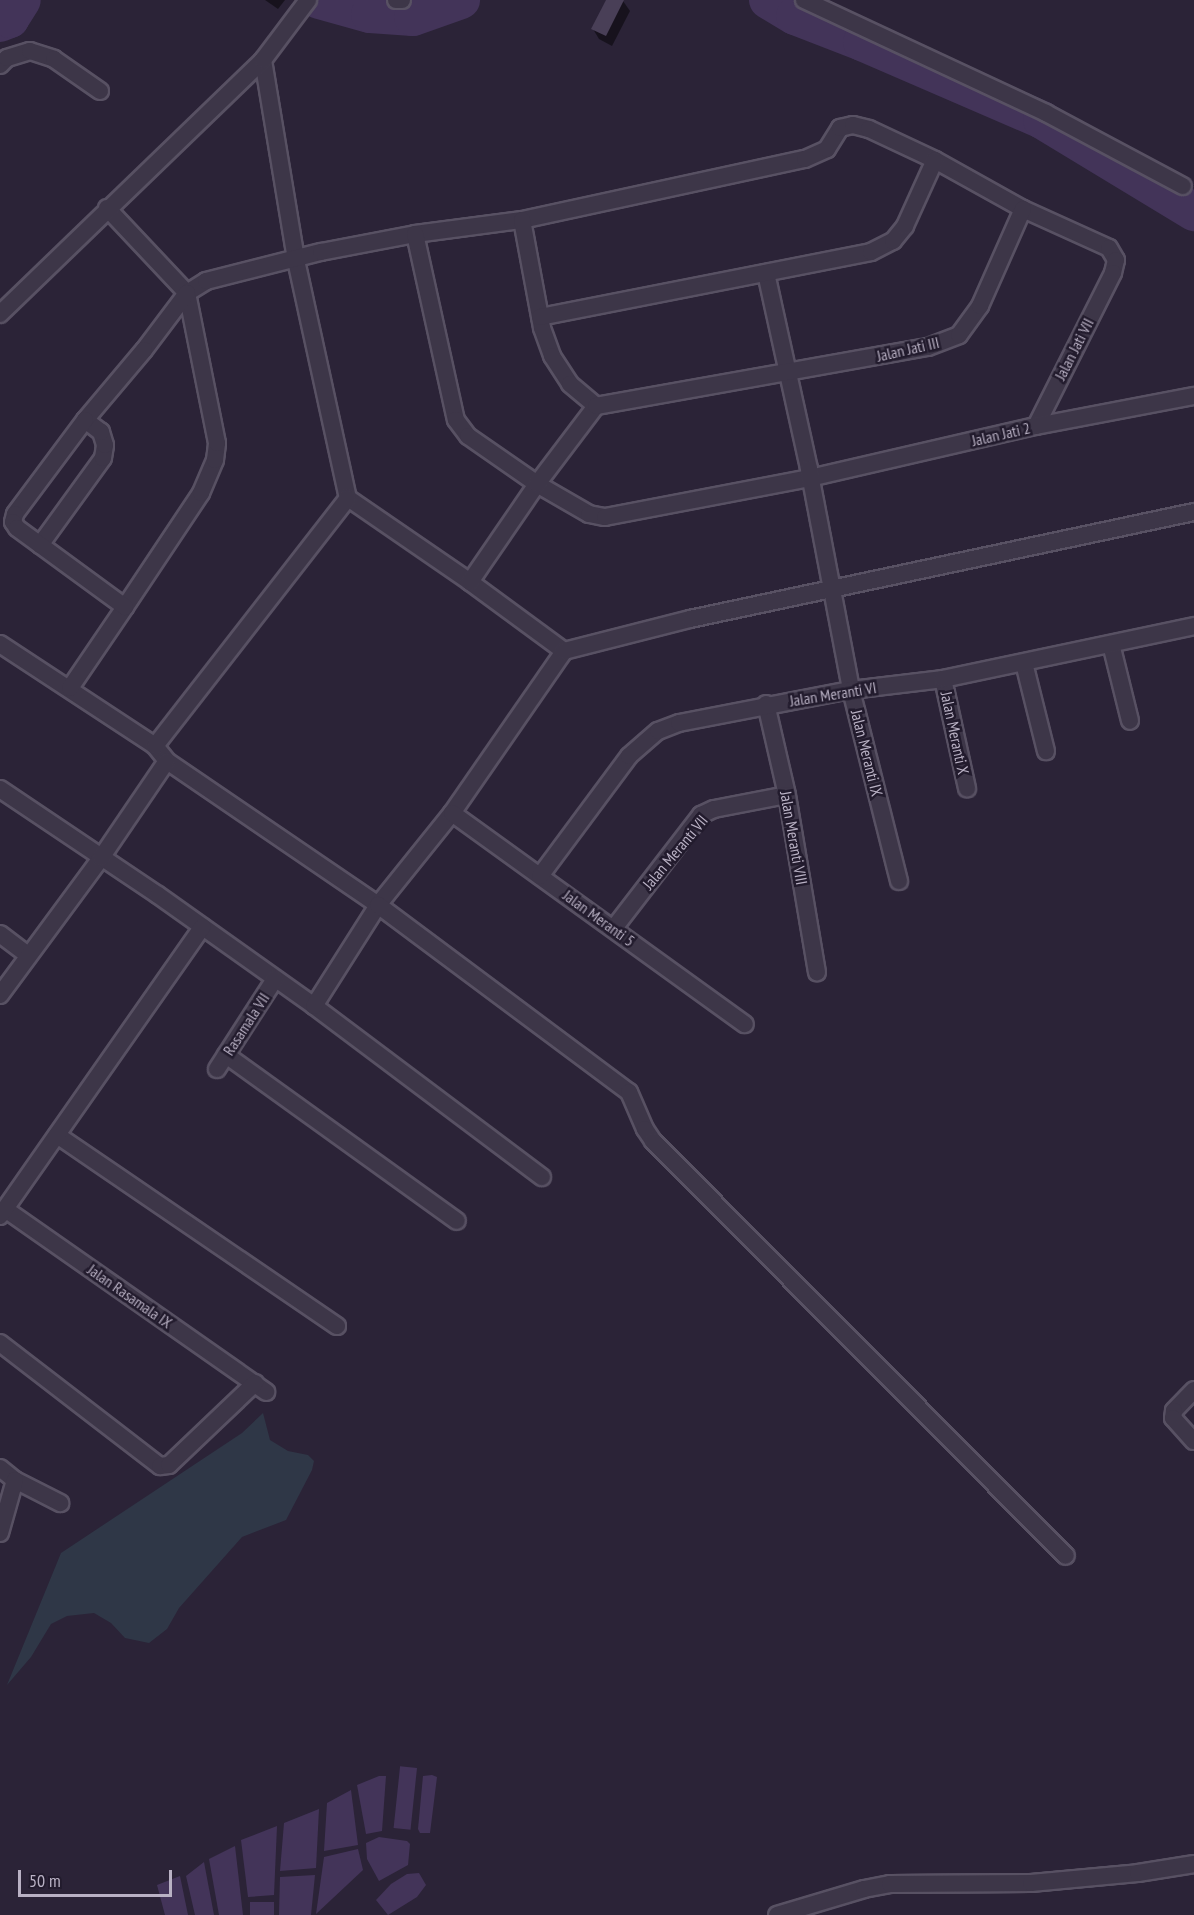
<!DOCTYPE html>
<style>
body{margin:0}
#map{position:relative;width:1194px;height:1915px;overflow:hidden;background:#2b2337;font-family:"PT Sans Narrow",sans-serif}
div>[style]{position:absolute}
.green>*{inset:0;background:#2f3747}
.water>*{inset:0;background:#433459;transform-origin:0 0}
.shadow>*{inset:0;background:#0007}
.river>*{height:38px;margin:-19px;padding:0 19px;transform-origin:19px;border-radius:19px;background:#433459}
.building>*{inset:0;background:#493f57}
.roads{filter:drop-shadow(2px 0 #585163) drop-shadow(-2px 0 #585163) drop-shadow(0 2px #585163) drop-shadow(0 -2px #585163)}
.street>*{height:16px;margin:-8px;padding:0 8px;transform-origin:8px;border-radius:8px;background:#3d3648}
span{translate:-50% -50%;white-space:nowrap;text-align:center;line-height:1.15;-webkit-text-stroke:5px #221b2d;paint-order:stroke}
.street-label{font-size:16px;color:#b9b1c4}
.scale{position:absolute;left:18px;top:1870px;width:154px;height:27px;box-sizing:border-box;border:3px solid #b9b1c4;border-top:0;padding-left:8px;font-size:18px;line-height:21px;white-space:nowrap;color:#b9b1c4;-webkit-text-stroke:4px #221b2d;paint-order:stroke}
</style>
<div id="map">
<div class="green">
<div style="clip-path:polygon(263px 1413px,270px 1440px,288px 1451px,308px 1455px,314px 1461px,312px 1470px,286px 1520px,242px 1537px,179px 1608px,167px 1629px,149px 1643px,125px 1638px,111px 1623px,94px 1613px,67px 1616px,51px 1624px,31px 1657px,7px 1685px,61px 1553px,242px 1433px)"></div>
</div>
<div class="water">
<div style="left:417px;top:1768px;width:62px;height:17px;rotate:96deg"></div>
<div style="clip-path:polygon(432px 1775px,437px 1777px,430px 1833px,420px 1833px,418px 1829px,423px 1776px)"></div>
<div style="clip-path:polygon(379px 1776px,386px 1776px,382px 1831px,366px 1834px,357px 1785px)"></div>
<div style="clip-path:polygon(351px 1790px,358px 1845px,324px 1851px,327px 1803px)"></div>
<div style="clip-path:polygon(319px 1809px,316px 1868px,280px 1871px,284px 1823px)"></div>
<div style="clip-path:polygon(277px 1826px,274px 1895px,248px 1897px,241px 1840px)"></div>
<div style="clip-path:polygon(379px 1837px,407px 1841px,410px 1844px,408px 1865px,379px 1881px,367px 1859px,366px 1843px)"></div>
<div style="clip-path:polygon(235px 1846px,243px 1915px,219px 1915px,209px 1859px)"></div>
<div style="clip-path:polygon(358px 1849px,363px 1870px,316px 1914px,324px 1857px)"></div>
<div style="clip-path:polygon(204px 1862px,214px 1915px,195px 1915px,186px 1876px)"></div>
<div style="clip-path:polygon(419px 1873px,426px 1885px,417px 1897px,388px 1915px,376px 1900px,391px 1884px,407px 1874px)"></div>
<div style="clip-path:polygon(315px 1875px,311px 1915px,279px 1915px,280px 1877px)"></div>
<div style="clip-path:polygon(180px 1876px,188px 1915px,165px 1915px,157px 1885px)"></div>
<div style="left:250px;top:1902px;width:24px;height:13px"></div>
</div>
<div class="shadow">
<div style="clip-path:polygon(265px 0,285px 0,278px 9px)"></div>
<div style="clip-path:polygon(608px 0,623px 1px,630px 11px,612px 46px,599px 39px,593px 29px)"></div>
</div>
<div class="river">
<div style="left:319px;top:0;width:53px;rotate:15.4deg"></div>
<div style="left:370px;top:14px;width:43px;rotate:4deg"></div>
<div style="left:413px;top:17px;width:51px;rotate:-19.5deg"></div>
<div style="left:768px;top:0;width:31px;rotate:31deg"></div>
<div style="left:795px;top:16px;width:72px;rotate:21.2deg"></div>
<div style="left:862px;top:42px;width:196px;rotate:23.4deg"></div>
<div style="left:1042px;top:120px;width:178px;rotate:31.2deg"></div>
<div style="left:0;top:23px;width:11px;rotate:-22deg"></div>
<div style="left:10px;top:19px;width:22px;rotate:-58deg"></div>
</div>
<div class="building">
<div style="clip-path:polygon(606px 0,624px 0,606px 36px,591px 29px)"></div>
</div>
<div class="roads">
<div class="street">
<div style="left:396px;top:0;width:6px"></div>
<div style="left:804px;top:0;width:267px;rotate:25deg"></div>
<div style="left:1046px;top:113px;width:155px;rotate:28.1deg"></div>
<div style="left:263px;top:60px;width:203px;rotate:80.6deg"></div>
<div style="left:296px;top:260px;width:244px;rotate:77.7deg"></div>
<div style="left:348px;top:498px;width:148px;rotate:34.5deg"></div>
<div style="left:470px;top:582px;width:117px;rotate:36.3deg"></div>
<div style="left:0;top:65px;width:10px;rotate:-45deg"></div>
<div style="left:7px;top:58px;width:24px;rotate:-17deg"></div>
<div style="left:30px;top:51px;width:25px;rotate:18deg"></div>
<div style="left:54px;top:59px;width:56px;rotate:34.8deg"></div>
<div style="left:107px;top:208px;width:117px;rotate:46.7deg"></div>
<div style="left:187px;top:293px;width:22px;rotate:-32deg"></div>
<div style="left:206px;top:281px;width:119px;rotate:-14.2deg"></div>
<div style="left:321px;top:252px;width:96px;rotate:-10.8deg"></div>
<div style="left:415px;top:234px;width:108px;rotate:-7.5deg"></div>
<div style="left:522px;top:220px;width:289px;rotate:-12.2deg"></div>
<div style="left:805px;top:159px;width:24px;rotate:-24deg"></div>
<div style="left:827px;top:149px;width:25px;rotate:-58deg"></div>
<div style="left:840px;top:128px;width:13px;rotate:-13deg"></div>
<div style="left:853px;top:125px;width:16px;rotate:14deg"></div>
<div style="left:869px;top:129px;width:73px;rotate:25.2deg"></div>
<div style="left:935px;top:160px;width:101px;rotate:29.1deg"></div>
<div style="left:1023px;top:209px;width:94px;rotate:24.4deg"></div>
<div style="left:1109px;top:248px;width:14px;rotate:60deg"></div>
<div style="left:1116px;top:260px;width:13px;rotate:103deg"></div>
<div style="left:1113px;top:273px;width:171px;rotate:116.7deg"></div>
<div style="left:522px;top:220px;width:110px;rotate:79.5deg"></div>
<div style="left:542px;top:328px;width:30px;rotate:70deg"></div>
<div style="left:552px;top:356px;width:33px;rotate:57deg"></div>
<div style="left:570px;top:384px;width:34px;rotate:40deg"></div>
<div style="left:415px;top:234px;width:190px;rotate:77.6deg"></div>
<div style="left:456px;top:420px;width:20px;rotate:53deg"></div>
<div style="left:468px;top:436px;width:84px;rotate:34.8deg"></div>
<div style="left:537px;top:484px;width:60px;rotate:30deg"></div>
<div style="left:589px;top:514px;width:16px;rotate:11deg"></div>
<div style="left:605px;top:517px;width:209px;rotate:-10.8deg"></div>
<div style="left:810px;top:478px;width:232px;rotate:-13deg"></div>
<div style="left:1036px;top:426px;width:161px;rotate:-10.8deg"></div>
<div style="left:766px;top:273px;width:201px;rotate:77.6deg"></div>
<div style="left:809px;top:469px;width:225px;rotate:79.2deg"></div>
<div style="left:851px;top:690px;width:197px;rotate:75.9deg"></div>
<div style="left:0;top:314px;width:366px;rotate:-44deg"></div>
<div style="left:263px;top:60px;width:75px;rotate:-53.1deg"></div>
<div style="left:540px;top:317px;width:337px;rotate:-11.1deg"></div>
<div style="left:871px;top:252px;width:25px;rotate:-27deg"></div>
<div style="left:893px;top:241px;width:19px;rotate:-51deg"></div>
<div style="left:905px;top:226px;width:72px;rotate:-65.6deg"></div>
<div style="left:40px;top:545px;width:107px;rotate:-54.1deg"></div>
<div style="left:103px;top:458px;width:13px;rotate:-81deg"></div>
<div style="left:105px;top:445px;width:14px;rotate:-107deg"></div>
<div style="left:101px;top:432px;width:20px;rotate:-143deg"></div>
<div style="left:470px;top:582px;width:119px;rotate:-55.6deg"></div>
<div style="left:537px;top:484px;width:98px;rotate:-52.9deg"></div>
<div style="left:596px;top:406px;width:337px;rotate:-10.1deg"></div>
<div style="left:928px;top:347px;width:33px;rotate:-21deg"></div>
<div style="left:959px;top:335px;width:36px;rotate:-54deg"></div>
<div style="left:980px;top:306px;width:106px;rotate:-66.1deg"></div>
<div style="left:0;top:644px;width:186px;rotate:33.3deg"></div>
<div style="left:155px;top:746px;width:19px;rotate:51deg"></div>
<div style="left:167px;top:761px;width:255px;rotate:34.3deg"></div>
<div style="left:378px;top:905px;width:118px;rotate:-51.2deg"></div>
<div style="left:452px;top:813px;width:197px;rotate:-55.3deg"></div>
<div style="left:564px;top:651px;width:130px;rotate:-14.3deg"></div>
<div style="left:690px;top:619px;width:515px;rotate:-11.99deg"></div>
<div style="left:1111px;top:644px;width:79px;rotate:76.1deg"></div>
<div style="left:1024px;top:663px;width:91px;rotate:76deg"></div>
<div style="left:943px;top:679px;width:112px;rotate:77.6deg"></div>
<div style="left:70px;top:688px;width:98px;rotate:-55.8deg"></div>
<div style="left:125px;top:607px;width:137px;rotate:-56.3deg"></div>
<div style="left:201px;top:493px;width:36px;rotate:-67deg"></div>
<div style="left:215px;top:460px;width:17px;rotate:-83deg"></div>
<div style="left:217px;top:443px;width:153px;rotate:-101.3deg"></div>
<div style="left:187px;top:293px;width:71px;rotate:127deg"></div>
<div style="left:144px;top:350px;width:92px;rotate:130.1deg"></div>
<div style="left:85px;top:420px;width:117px;rotate:126.7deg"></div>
<div style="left:15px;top:514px;width:8px;rotate:104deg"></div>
<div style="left:13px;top:522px;width:7px;rotate:56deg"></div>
<div style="left:17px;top:528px;width:134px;rotate:36.2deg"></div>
<div style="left:766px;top:704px;width:93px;rotate:77deg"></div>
<div style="left:787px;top:795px;width:180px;rotate:80.4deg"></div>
<div style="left:155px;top:746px;width:314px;rotate:-52.1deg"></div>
<div style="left:0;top:789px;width:190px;rotate:33.9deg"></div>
<div style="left:158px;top:895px;width:191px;rotate:35.4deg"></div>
<div style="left:314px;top:1006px;width:285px;rotate:36.9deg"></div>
<div style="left:452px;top:813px;width:361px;rotate:35.8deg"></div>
<div style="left:540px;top:876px;width:149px;rotate:-53.4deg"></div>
<div style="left:629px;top:756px;width:38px;rotate:-41deg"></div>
<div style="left:658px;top:731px;width:22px;rotate:-21deg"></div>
<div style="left:679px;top:723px;width:175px;rotate:-10.9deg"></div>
<div style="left:851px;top:690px;width:93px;rotate:-6.8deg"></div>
<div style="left:943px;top:679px;width:257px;rotate:-11.9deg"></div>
<div style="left:614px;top:928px;width:143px;rotate:-52.4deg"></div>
<div style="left:701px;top:815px;width:14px;rotate:-25deg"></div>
<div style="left:714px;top:809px;width:74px;rotate:-10.9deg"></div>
<div style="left:0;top:934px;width:35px;rotate:37deg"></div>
<div style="left:0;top:995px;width:170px;rotate:-53.6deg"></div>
<div style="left:101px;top:858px;width:117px;rotate:-55.8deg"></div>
<div style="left:314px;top:1006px;width:120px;rotate:-57.6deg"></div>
<div style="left:378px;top:905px;width:313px;rotate:36.7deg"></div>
<div style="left:629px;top:1092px;width:40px;rotate:66.6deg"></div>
<div style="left:645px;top:1129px;width:14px;rotate:56deg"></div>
<div style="left:653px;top:1141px;width:585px;rotate:45.14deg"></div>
<div style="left:226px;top:1055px;width:284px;rotate:35.7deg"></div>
<div style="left:217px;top:1069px;width:107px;rotate:-57.2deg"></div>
<div style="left:57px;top:1135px;width:339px;rotate:34.3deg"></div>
<div style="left:5px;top:1209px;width:319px;rotate:35deg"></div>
<div style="left:0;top:1216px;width:353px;rotate:-55deg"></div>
<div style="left:0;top:1343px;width:202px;rotate:37.6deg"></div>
<div style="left:160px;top:1466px;width:9px;rotate:-6deg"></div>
<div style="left:169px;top:1465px;width:119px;rotate:-43.6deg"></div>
<div style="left:1194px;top:1390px;width:29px;rotate:134deg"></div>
<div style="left:1174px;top:1411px;width:7px;rotate:98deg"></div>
<div style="left:1173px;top:1418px;width:31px;rotate:48deg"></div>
<div style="left:0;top:1468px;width:19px;rotate:39deg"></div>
<div style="left:15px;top:1480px;width:51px;rotate:27.1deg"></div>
<div style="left:0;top:1533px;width:55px;rotate:-74.2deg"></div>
<div style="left:777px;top:1915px;width:91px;rotate:-16.6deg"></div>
<div style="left:864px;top:1889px;width:26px;rotate:-11deg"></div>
<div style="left:890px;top:1884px;width:141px;rotate:-0.4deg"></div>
<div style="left:1031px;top:1883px;width:107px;rotate:-5.3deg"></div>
<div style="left:1138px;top:1873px;width:57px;rotate:-9.1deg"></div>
</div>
</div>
<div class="street-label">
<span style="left:908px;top:349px;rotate:-13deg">Jalan Jati III</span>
<span style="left:1074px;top:349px;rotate:-63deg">Jalan Jati VII</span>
<span style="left:1001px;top:434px;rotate:-13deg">Jalan Jati 2</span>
<span style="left:833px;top:694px;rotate:-9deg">Jalan Meranti VI</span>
<span style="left:955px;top:733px;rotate:78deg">Jalan Meranti X</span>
<span style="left:867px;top:753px;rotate:76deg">Jalan Meranti IX</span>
<span style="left:794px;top:838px;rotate:80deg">Jalan Meranti VIII</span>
<span style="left:675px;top:852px;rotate:-50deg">Jalan Meranti VII</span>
<span style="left:599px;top:918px;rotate:36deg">Jalan Meranti 5</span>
<span style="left:246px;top:1024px;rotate:-57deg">Rasamala VII</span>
<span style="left:130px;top:1296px;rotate:35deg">Jalan Rasamala IX</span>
</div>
<div class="scale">50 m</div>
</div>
